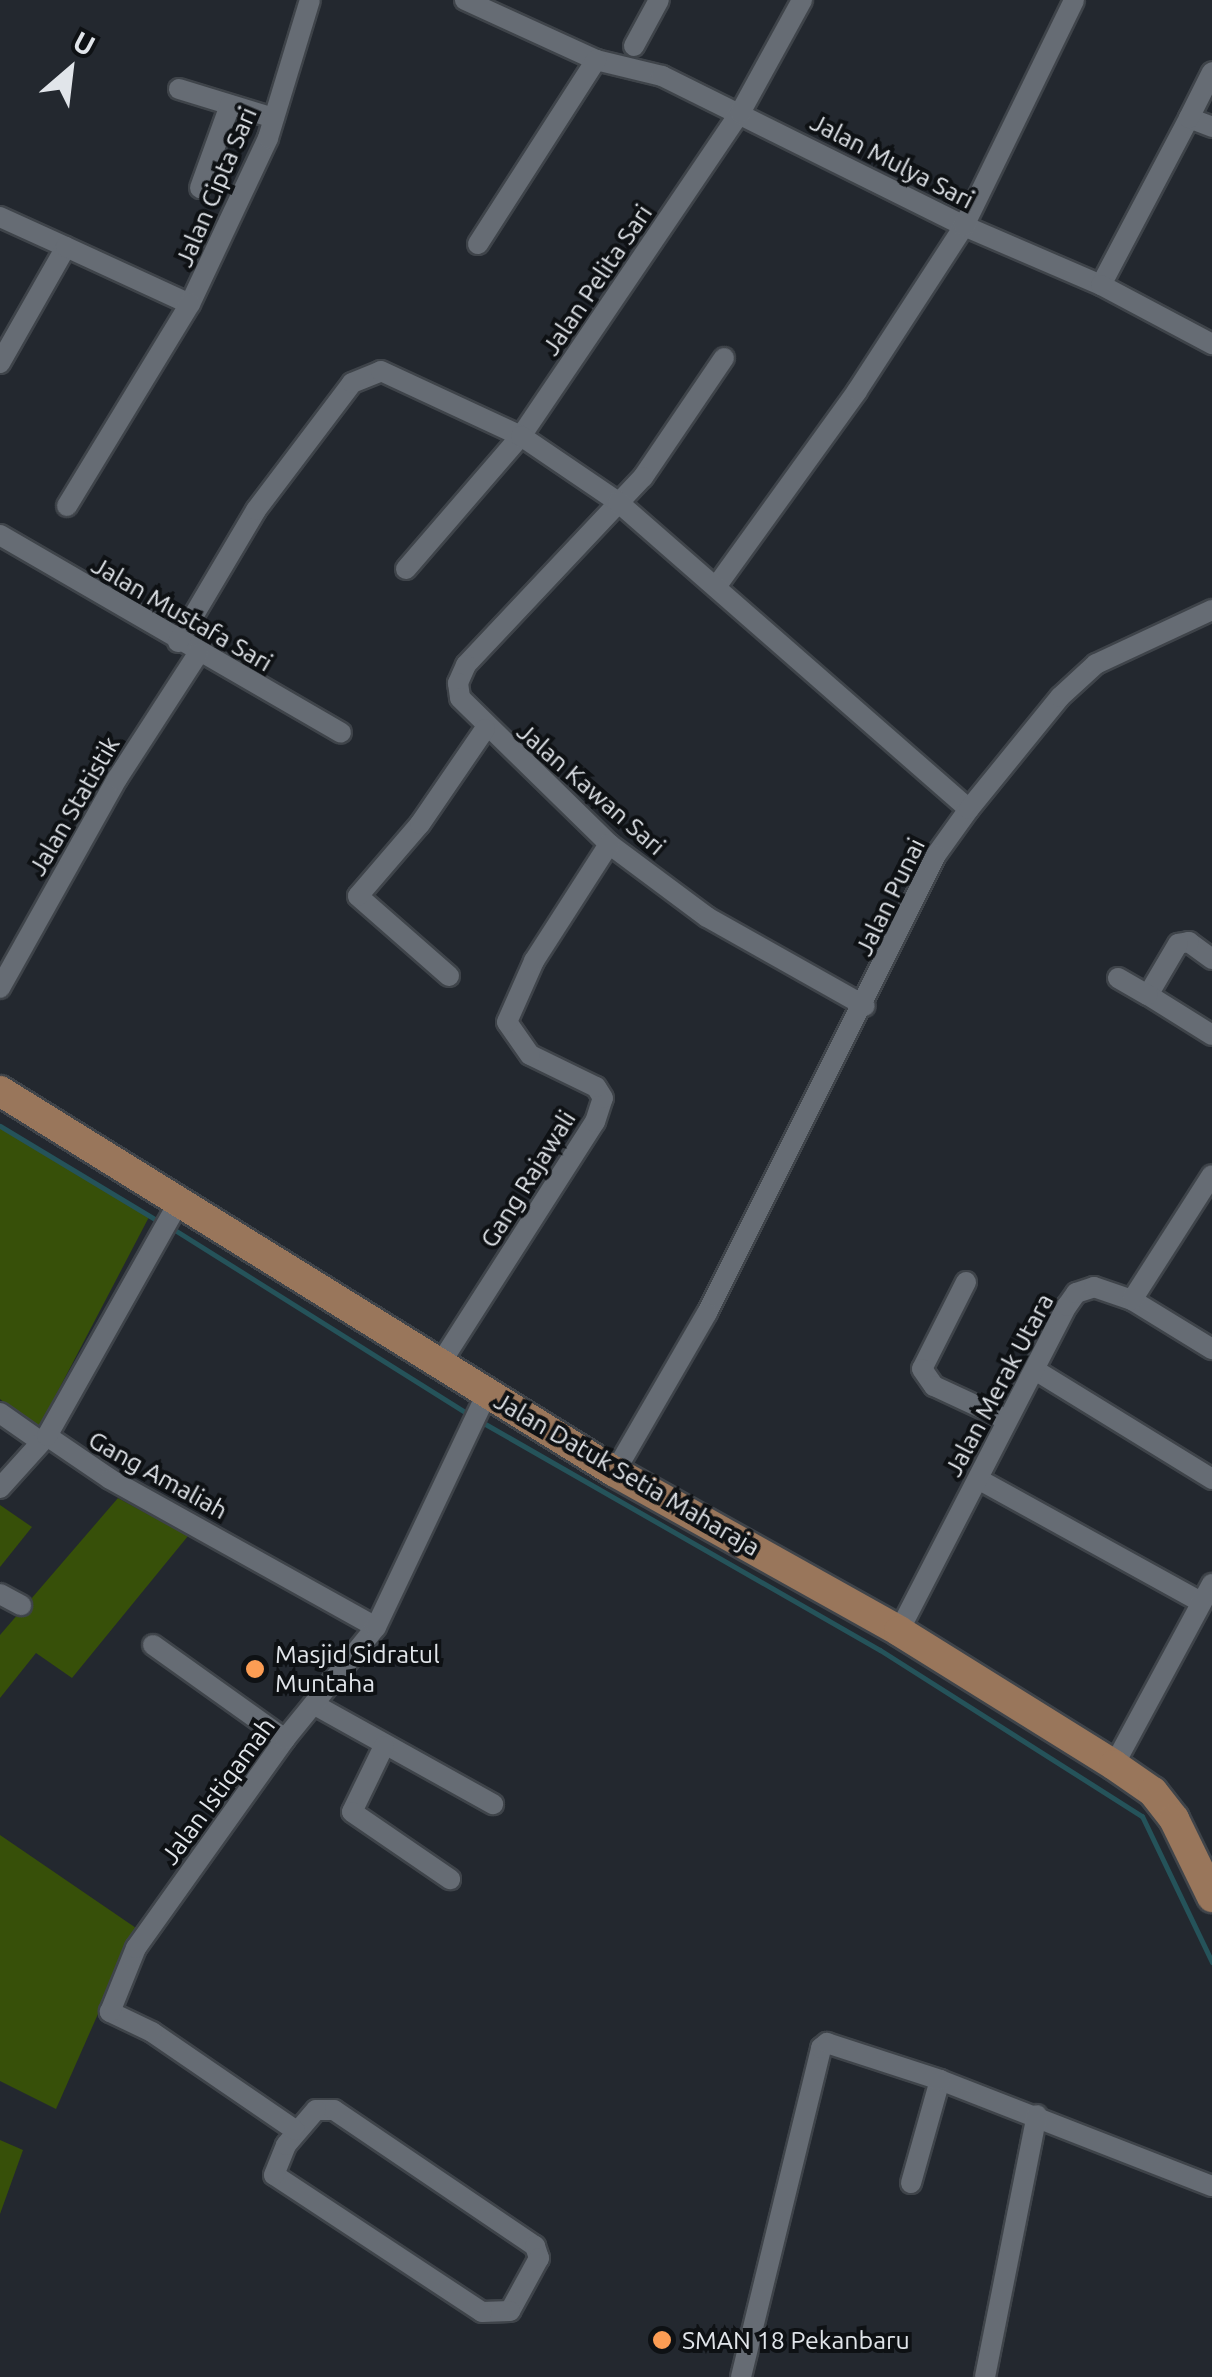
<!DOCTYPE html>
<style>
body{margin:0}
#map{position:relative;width:1212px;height:2377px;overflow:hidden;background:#23282f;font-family:Ubuntu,sans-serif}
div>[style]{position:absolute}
.green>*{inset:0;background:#375009}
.stream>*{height:5px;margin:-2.5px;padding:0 2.5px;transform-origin:2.5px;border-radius:2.5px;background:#25535a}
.roads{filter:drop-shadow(2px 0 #3f444a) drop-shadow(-2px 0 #3f444a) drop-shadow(0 2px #3f444a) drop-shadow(0 -2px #3f444a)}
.minor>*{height:20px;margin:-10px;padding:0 10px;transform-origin:10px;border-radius:10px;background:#666c74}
.primary>*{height:30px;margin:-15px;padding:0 15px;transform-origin:15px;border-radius:15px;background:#99765b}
.dots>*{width:28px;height:28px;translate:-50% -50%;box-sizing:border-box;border:5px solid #0e1114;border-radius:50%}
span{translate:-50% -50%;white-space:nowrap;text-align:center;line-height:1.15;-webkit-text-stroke:8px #0e1114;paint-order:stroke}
.street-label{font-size:25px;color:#e1e5ea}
.poi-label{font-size:25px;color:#e1e5ea}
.left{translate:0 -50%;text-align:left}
.north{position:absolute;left:20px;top:20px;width:100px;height:100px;-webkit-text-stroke:8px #0e1114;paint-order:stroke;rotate:28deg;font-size:28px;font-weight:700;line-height:40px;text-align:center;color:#e1e5ea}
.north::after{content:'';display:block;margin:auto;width:35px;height:45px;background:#e1e5ea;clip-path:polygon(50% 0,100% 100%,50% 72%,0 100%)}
</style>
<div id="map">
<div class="green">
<div style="clip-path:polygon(0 1126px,149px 1217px,37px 1431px,0 1399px)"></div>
<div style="clip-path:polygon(118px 1498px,188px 1536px,72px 1678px,36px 1653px,0 1698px,0 1635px)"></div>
<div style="clip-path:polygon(0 1505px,32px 1527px,0 1567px)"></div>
<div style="clip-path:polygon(0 1835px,136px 1928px,56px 2109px,0 2081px)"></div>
<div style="clip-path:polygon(0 2140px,23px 2150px,0 2214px)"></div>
</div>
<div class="stream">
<div style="left:0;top:1126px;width:187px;rotate:31deg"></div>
<div style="left:170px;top:1227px;width:354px;rotate:32.1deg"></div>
<div style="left:480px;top:1421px;width:461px;rotate:29.8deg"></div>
<div style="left:880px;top:1650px;width:310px;rotate:32.4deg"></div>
<div style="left:1142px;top:1816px;width:162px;rotate:64.4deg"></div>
</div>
<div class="roads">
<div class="minor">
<div style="left:465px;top:0;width:144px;rotate:24.6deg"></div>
<div style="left:596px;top:60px;width:68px;rotate:13.6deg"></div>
<div style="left:662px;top:76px;width:337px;rotate:26.4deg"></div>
<div style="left:964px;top:226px;width:149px;rotate:23.3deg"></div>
<div style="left:1101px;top:285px;width:189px;rotate:-62.2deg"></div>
<div style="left:1189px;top:118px;width:25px;rotate:21deg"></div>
<div style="left:634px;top:46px;width:52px;rotate:-61.5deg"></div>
<div style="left:179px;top:89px;width:99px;rotate:17deg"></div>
<div style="left:1189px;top:118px;width:51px;rotate:-63.4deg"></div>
<div style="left:200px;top:188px;width:88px;rotate:-70.1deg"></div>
<div style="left:0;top:217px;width:72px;rotate:24.4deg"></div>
<div style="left:478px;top:244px;width:219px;rotate:-57.3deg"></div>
<div style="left:1101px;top:285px;width:126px;rotate:28deg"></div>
<div style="left:724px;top:358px;width:144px;rotate:124.2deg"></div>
<div style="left:643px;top:477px;width:258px;rotate:133.3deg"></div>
<div style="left:466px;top:665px;width:20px;rotate:114deg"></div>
<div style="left:458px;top:683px;width:15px;rotate:82deg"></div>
<div style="left:460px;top:698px;width:209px;rotate:44.4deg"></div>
<div style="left:609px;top:844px;width:122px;rotate:36.7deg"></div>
<div style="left:707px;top:917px;width:181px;rotate:29.4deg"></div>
<div style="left:0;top:363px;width:133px;rotate:-60.4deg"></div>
<div style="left:66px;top:247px;width:136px;rotate:24.7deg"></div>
<div style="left:190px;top:304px;width:183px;rotate:-64.8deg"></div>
<div style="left:268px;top:138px;width:144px;rotate:-73.1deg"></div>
<div style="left:67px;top:506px;width:237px;rotate:-58.7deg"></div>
<div style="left:0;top:535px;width:394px;rotate:30.1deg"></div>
<div style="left:406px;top:569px;width:176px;rotate:-49.2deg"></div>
<div style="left:521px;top:436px;width:390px;rotate:-55.9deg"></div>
<div style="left:740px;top:113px;width:129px;rotate:-61.2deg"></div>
<div style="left:718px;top:584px;width:238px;rotate:-54.2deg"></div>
<div style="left:857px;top:391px;width:197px;rotate:-57deg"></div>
<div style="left:964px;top:226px;width:251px;rotate:-64deg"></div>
<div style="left:178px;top:642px;width:153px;rotate:-59.4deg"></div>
<div style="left:256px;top:510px;width:159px;rotate:-52.9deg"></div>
<div style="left:352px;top:383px;width:31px;rotate:-22deg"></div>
<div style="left:381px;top:371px;width:154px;rotate:24.9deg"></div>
<div style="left:521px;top:436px;width:117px;rotate:34.2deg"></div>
<div style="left:618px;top:502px;width:466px;rotate:41.2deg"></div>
<div style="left:969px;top:809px;width:57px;rotate:125.7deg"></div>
<div style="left:936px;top:855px;width:512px;rotate:116.57deg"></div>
<div style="left:707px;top:1313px;width:184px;rotate:120.1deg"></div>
<div style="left:969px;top:809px;width:144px;rotate:-50.9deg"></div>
<div style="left:1060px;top:697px;width:49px;rotate:-42.5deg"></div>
<div style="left:1096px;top:664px;width:128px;rotate:-25deg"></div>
<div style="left:1212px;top:959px;width:29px;rotate:-144deg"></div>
<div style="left:1189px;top:942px;width:11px;rotate:170deg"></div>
<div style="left:1178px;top:944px;width:59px;rotate:120.5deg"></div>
<div style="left:1148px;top:995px;width:75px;rotate:32deg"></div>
<div style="left:449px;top:976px;width:121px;rotate:-138.7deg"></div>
<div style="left:358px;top:896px;width:95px;rotate:-49.3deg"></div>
<div style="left:420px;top:824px;width:115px;rotate:-55.6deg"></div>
<div style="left:1118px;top:978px;width:34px;rotate:30deg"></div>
<div style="left:0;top:988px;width:240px;rotate:-60.8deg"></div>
<div style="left:117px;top:779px;width:149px;rotate:-57.1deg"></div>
<div style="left:966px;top:1282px;width:97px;rotate:116.8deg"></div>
<div style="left:922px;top:1369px;width:21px;rotate:55deg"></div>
<div style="left:934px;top:1386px;width:78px;rotate:24.9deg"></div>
<div style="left:1132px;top:1300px;width:94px;rotate:31.5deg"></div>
<div style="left:440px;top:1364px;width:287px;rotate:-57.4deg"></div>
<div style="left:595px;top:1122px;width:25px;rotate:-72deg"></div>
<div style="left:603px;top:1098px;width:13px;rotate:-122deg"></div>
<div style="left:596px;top:1087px;width:73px;rotate:-154.1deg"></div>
<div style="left:530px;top:1055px;width:40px;rotate:-124.9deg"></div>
<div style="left:507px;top:1022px;width:67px;rotate:-66.1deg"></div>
<div style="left:534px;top:961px;width:139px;rotate:-57.3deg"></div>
<div style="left:1035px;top:1370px;width:208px;rotate:31.6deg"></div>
<div style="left:0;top:1413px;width:49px;rotate:35deg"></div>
<div style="left:47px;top:1436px;width:76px;rotate:34.3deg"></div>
<div style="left:110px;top:1479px;width:304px;rotate:29.1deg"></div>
<div style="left:978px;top:1479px;width:252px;rotate:28.9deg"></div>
<div style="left:0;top:1488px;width:70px;rotate:-47.9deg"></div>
<div style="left:47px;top:1436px;width:269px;rotate:-60.6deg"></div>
<div style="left:0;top:1594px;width:24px;rotate:28deg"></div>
<div style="left:899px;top:1631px;width:366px;rotate:-62.7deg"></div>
<div style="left:1067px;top:1306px;width:16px;rotate:-55deg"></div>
<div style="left:1076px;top:1293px;width:19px;rotate:-18deg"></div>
<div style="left:1094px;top:1287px;width:40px;rotate:18.9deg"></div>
<div style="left:1132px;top:1300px;width:148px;rotate:-57.4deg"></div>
<div style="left:153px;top:1645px;width:162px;rotate:35.5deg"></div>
<div style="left:315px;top:1705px;width:204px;rotate:29.1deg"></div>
<div style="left:384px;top:1746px;width:73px;rotate:115.9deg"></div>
<div style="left:352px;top:1812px;width:119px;rotate:34.4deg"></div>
<div style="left:1114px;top:1765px;width:206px;rotate:-61.6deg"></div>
<div style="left:316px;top:2110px;width:18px"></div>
<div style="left:334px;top:2110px;width:243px;rotate:34.1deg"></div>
<div style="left:535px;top:2246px;width:13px;rotate:72deg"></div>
<div style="left:539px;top:2258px;width:60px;rotate:118.7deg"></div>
<div style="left:510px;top:2311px;width:28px;rotate:178deg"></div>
<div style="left:482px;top:2312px;width:249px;rotate:-146.6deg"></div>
<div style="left:274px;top:2175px;width:32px;rotate:-68deg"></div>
<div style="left:286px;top:2145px;width:46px;rotate:-49.4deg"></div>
<div style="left:295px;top:2130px;width:173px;rotate:-145.6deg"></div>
<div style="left:152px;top:2032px;width:47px;rotate:-154.5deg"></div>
<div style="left:110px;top:2012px;width:69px;rotate:-67.9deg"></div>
<div style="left:136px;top:1948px;width:257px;rotate:-54.5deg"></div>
<div style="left:285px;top:1739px;width:144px;rotate:-50.9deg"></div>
<div style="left:376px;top:1627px;width:259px;rotate:-64.6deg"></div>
<div style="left:911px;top:2183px;width:107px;rotate:-74.3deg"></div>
<div style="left:940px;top:2080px;width:292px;rotate:21.3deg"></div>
<div style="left:741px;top:2377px;width:339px;rotate:-76.3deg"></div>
<div style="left:821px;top:2048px;width:8px;rotate:-40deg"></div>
<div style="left:827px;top:2043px;width:119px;rotate:18.1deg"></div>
<div style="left:985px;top:2377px;width:267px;rotate:-78.8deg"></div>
</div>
<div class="primary">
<div style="left:0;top:1091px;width:723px;rotate:31.78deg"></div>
<div style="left:615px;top:1472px;width:325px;rotate:29.2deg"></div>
<div style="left:899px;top:1631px;width:253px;rotate:31.9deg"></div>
<div style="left:1114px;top:1765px;width:47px;rotate:34.7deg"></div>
<div style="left:1153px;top:1792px;width:34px;rotate:52deg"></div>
<div style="left:1174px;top:1819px;width:87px;rotate:64deg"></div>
</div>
</div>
<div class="dots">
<div style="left:255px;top:1669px;background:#fc9d54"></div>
<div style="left:662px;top:2340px;background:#fc9d54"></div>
</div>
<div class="street-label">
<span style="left:892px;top:161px;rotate:27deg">Jalan Mulya Sari</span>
<span style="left:216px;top:187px;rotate:-67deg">Jalan Cipta Sari</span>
<span style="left:597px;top:280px;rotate:-56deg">Jalan Pelita Sari</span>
<span style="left:182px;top:614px;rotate:30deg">Jalan Mustafa Sari</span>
<span style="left:591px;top:789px;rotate:41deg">Jalan Kawan Sari</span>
<span style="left:74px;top:806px;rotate:-60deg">Jalan Statistik</span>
<span style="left:890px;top:897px;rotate:-64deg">Jalan Punai</span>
<span style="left:528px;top:1179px;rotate:-58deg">Gang Rajawali</span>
<span style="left:999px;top:1385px;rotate:-62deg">Jalan Merak Utara</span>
<span style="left:627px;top:1474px;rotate:30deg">Jalan Datuk Setia Maharaja</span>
<span style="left:158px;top:1475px;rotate:29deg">Gang Amaliah</span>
<span style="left:218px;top:1791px;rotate:-54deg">Jalan Istiqamah</span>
</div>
<div class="poi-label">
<span class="left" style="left:275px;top:1669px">Masjid Sidratul<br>Muntaha</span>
<span class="left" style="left:682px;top:2340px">SMAN 18 Pekanbaru</span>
</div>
<div class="north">U</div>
</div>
